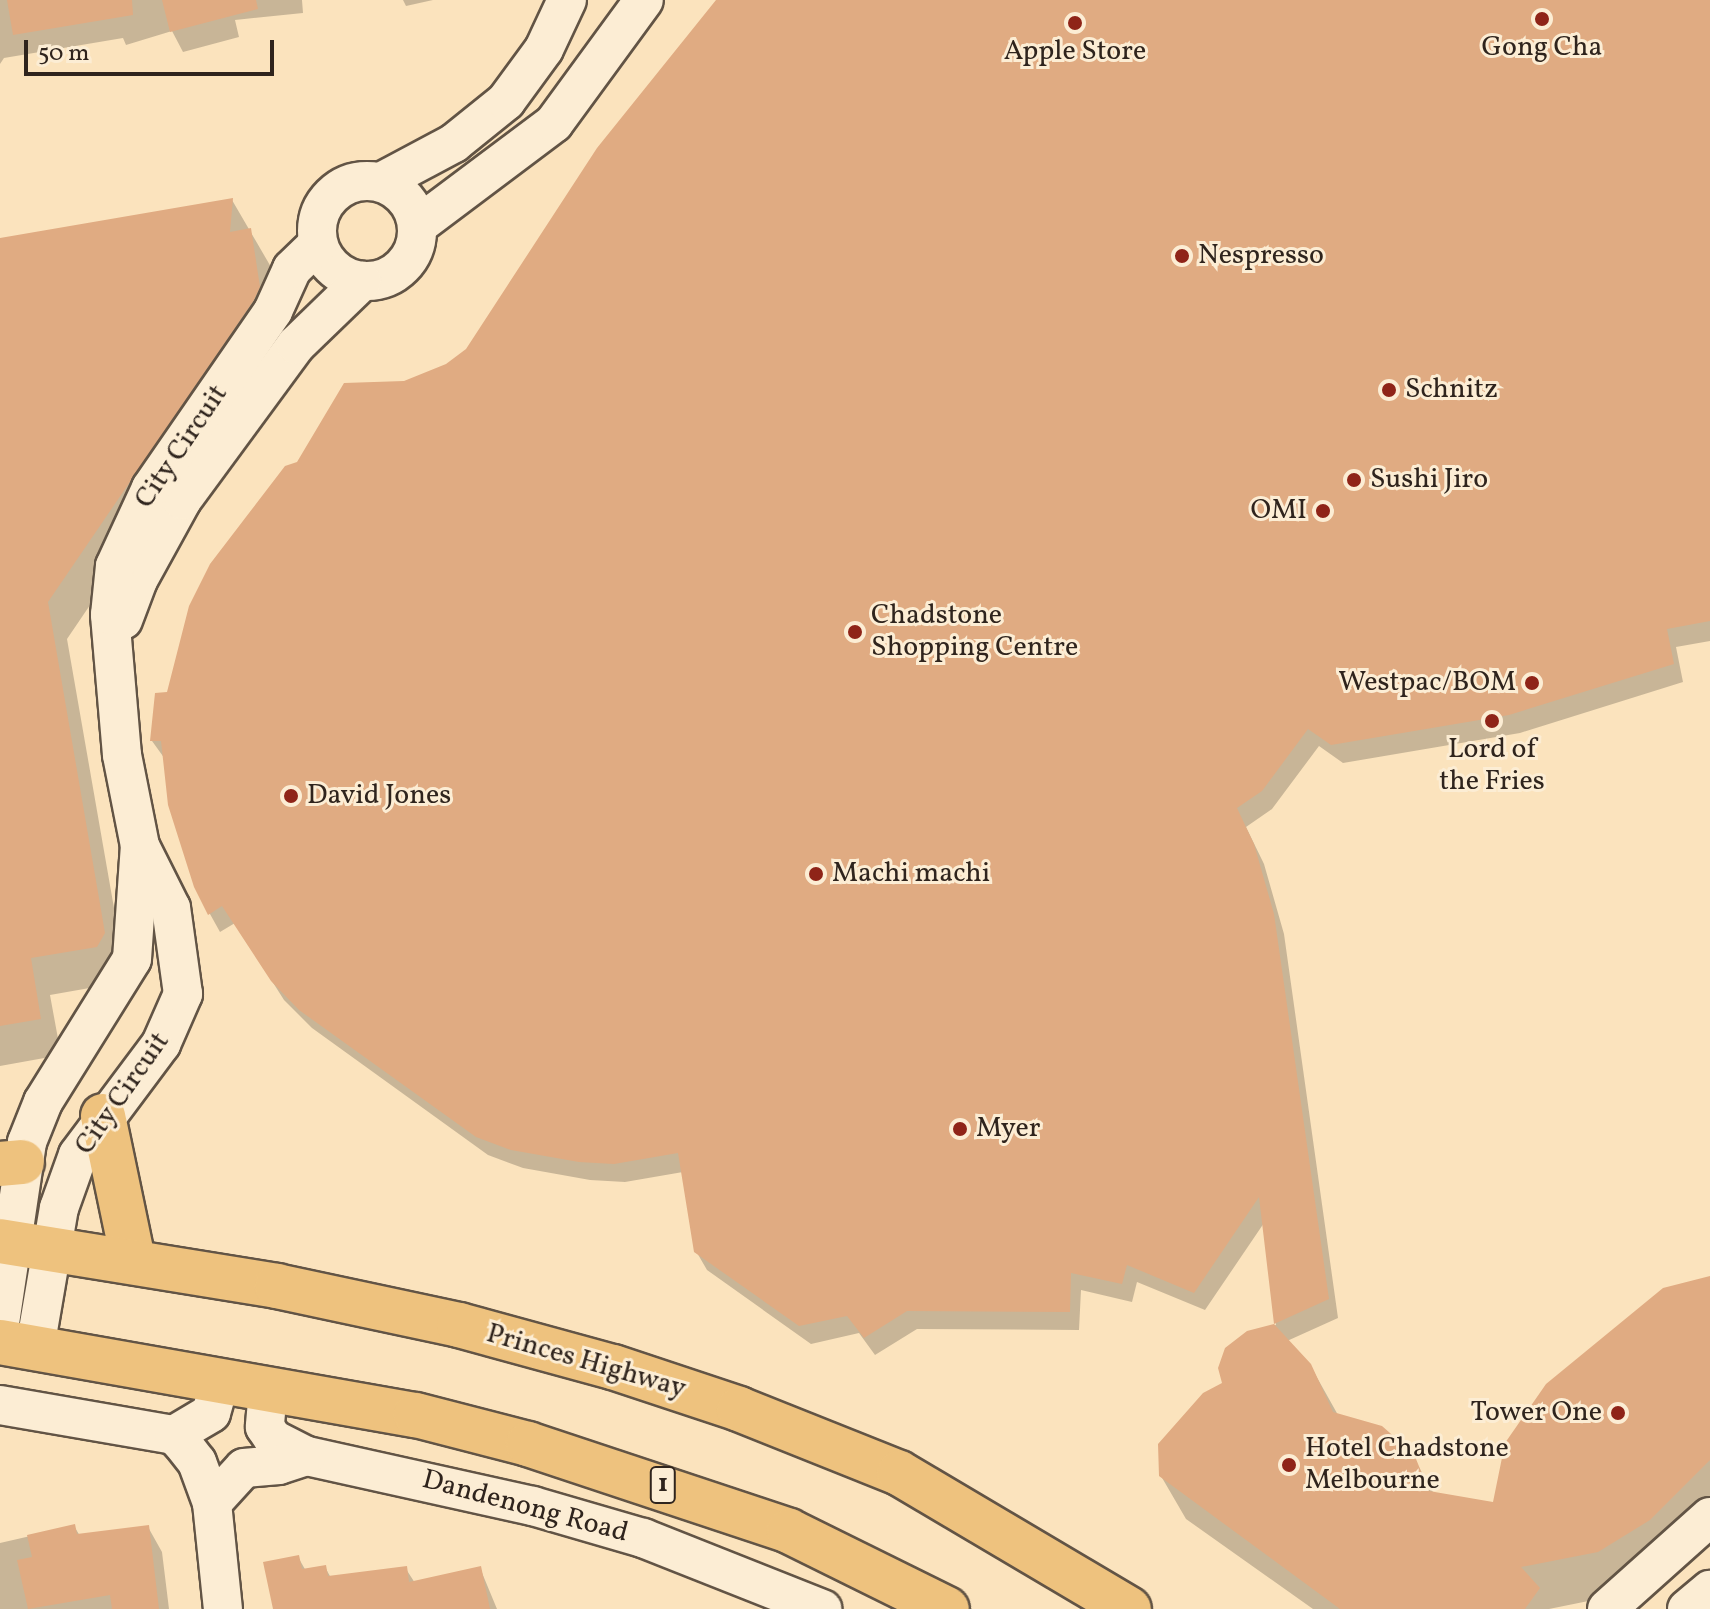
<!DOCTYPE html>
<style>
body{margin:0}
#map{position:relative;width:1710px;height:1609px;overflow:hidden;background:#fbe3bd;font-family:Vollkorn,serif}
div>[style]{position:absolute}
.shadow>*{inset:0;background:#0003}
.building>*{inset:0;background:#e0ab82}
.roads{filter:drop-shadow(2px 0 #625445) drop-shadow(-2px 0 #625445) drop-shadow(0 2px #625445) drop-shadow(0 -2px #625445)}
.minor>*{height:38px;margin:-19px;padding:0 19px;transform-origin:19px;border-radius:19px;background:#fcedd4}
.minor>.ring{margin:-19px;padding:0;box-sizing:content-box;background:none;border:38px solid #fcedd4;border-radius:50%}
.trunk>*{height:44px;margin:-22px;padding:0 22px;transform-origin:22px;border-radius:22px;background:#eec27e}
.dots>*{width:22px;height:22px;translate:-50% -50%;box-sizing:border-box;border:4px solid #fcedd4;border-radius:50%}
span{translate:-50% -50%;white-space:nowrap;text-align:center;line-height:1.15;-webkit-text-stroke:6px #fcedd4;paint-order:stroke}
.shield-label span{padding:2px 6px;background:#fcedd4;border:2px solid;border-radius:6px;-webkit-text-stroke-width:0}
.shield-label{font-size:26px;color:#2f241d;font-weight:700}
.poi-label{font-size:28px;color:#2f241d}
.left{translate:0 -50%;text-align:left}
.right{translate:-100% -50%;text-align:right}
.street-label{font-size:28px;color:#2f241d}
.scale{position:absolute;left:24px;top:40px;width:250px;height:36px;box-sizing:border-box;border:4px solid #2f241d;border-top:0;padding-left:10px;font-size:24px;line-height:28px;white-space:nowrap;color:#2f241d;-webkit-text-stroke:6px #fcedd4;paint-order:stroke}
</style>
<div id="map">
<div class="shadow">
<div style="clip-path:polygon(0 0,302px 0,303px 13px,235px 20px,239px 37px,183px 52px,172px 31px,126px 45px,123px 38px,4px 58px,0 64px)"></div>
<div style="clip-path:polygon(403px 0,433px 0,406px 6px)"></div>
<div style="clip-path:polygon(719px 0,1710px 0,1710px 641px,1676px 647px,1683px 682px,1520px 733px,1343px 763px,1319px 746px,1272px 809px,1246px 827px,1264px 864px,1284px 934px,1338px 1318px,1287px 1341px,1310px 1365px,1338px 1415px,1412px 1455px,1434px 1494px,1494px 1505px,1710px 1282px,1710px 1526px,1623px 1594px,1549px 1609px,1313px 1609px,1186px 1519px,1161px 1476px,1224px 1384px,1248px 1332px,1276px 1325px,1264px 1223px,1205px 1310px,1137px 1282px,1132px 1302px,1081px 1290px,1079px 1330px,917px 1329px,875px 1355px,859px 1333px,811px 1344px,707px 1270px,696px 1251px,683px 1172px,625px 1182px,590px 1180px,523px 1168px,488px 1155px,312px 1028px,284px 1000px,235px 923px,220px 932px,195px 887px,165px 759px,152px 741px,169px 694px,298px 464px,405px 383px,447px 366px,468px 350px)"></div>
<div style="clip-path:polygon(232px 200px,271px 267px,280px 325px,67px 639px,125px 971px,118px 983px,50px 995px,61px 1055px,0 1066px,0 241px)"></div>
<div style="clip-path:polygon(74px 1526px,80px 1536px,148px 1527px,162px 1552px,169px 1609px,0 1609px,0 1543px)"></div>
<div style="clip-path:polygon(298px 1557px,306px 1571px,325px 1567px,331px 1578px,406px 1569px,415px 1583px,480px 1568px,497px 1609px,275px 1609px)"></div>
</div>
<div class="building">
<div style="clip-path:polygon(7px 0,132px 0,133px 15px,13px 35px)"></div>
<div style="clip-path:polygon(162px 0,256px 0,258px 9px,170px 32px)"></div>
<div style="clip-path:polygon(716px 0,1710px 0,1710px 621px,1667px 629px,1674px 664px,1509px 715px,1331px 745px,1308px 729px,1262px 791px,1237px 808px,1254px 844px,1274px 914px,1329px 1299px,1274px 1324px,1259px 1197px,1194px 1293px,1127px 1265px,1122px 1284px,1071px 1273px,1070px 1312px,907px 1311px,864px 1338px,847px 1316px,799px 1326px,694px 1252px,678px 1153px,614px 1164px,579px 1162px,511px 1150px,476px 1137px,299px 1010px,271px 981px,222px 906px,208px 915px,194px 887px,168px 805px,161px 741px,150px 741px,155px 693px,167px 692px,189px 606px,210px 564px,285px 466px,297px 462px,344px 383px,404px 381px,446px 364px,466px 349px,597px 148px)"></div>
<div style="clip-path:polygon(233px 198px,230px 232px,251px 228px,260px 287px,254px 300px,48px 602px,105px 933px,97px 947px,31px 958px,41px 1019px,0 1026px,0 238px)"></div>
<div style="clip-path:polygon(1710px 1276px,1710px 1460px,1650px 1520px,1598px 1552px,1521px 1567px,1540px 1588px,1525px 1609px,1340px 1609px,1159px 1476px,1158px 1444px,1203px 1393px,1222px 1383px,1218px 1368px,1225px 1348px,1247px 1331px,1274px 1324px,1311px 1364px,1333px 1412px,1382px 1426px,1414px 1454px,1429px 1491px,1493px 1502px,1505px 1443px,1546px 1384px,1663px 1288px)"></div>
<div style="clip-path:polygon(75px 1524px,77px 1534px,149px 1525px,159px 1609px,112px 1609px,110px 1595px,28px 1609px,17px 1560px,32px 1557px,27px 1535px)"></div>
<div style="clip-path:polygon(299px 1555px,302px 1569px,326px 1565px,328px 1576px,407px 1566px,409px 1582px,481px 1566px,490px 1609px,273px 1609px,263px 1562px)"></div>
</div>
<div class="roads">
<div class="minor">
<div class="ring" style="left:317px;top:181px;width:62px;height:62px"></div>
<div style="left:381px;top:182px;width:83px;rotate:-28.1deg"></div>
<div style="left:454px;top:143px;width:67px;rotate:-38.9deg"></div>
<div style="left:506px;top:101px;width:64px;rotate:-53.8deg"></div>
<div style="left:544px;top:49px;width:54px;rotate:-64.9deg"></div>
<div style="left:417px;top:226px;width:171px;rotate:-36.9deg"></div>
<div style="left:554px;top:123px;width:152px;rotate:-53.8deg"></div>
<div style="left:123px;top:620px;width:43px;rotate:-69.4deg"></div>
<div style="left:138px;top:580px;width:91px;rotate:-61.2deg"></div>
<div style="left:182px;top:500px;width:192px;rotate:-53.7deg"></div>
<div style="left:296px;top:345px;width:92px;rotate:-44.1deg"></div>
<div style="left:0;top:1323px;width:183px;rotate:-81.5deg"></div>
<div style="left:27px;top:1142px;width:43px;rotate:-68.2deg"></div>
<div style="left:43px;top:1102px;width:168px;rotate:-58.1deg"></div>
<div style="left:132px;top:959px;width:113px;rotate:-86deg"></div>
<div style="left:35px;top:1348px;width:142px;rotate:-80.3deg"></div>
<div style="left:59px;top:1208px;width:56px;rotate:-70.3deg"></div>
<div style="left:78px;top:1155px;width:139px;rotate:-53.2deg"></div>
<div style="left:161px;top:1044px;width:55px;rotate:-66.3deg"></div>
<div style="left:183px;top:994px;width:87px;rotate:-97.9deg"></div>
<div style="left:171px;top:908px;width:69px;rotate:-116.6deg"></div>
<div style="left:140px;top:846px;width:93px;rotate:-101.2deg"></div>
<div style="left:122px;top:755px;width:141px;rotate:-94.9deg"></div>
<div style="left:110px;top:615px;width:49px;rotate:-84.2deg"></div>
<div style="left:115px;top:566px;width:86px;rotate:-65.2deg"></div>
<div style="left:151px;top:488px;width:215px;rotate:-55.4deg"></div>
<div style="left:273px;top:311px;width:46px;rotate:-65.7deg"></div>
<div style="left:292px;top:269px;width:36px;rotate:-44deg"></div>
<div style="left:268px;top:1390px;width:37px;rotate:95deg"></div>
<div style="left:265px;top:1427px;width:14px;rotate:56deg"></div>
<div style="left:273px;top:1439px;width:38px;rotate:27deg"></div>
<div style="left:307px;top:1456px;width:231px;rotate:12.5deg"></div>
<div style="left:533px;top:1506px;width:115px;rotate:16.2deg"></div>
<div style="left:643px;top:1538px;width:193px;rotate:21.6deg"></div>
<div style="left:0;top:1405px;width:177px;rotate:9.8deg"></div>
<div style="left:174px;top:1435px;width:11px;rotate:45deg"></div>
<div style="left:182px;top:1443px;width:24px;rotate:52deg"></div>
<div style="left:197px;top:1462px;width:44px;rotate:69.9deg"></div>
<div style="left:212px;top:1503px;width:107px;rotate:84.1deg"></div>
<div style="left:174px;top:1435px;width:43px;rotate:-30.7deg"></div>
<div style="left:211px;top:1413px;width:33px;rotate:-74deg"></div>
<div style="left:212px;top:1503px;width:47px;rotate:-47.6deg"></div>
<div style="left:244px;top:1468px;width:35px;rotate:-5deg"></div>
<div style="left:279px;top:1465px;width:29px;rotate:-18deg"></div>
<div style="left:1607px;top:1609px;width:138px;rotate:-41.8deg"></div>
<div style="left:1687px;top:1609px;width:30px;rotate:-40deg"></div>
</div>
<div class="trunk">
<div style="left:103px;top:1116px;width:146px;rotate:78.2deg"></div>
<div style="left:0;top:1164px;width:22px;rotate:-5deg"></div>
<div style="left:0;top:1241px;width:281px;rotate:9.2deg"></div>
<div style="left:277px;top:1286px;width:186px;rotate:12.1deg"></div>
<div style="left:459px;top:1325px;width:160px;rotate:15.3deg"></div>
<div style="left:613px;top:1367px;width:133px;rotate:18.4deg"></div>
<div style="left:739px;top:1409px;width:172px;rotate:21.8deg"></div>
<div style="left:899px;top:1473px;width:267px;rotate:30.6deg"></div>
<div style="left:0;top:1342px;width:422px;rotate:10deg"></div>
<div style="left:416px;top:1415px;width:116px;rotate:14.5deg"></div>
<div style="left:528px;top:1444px;width:275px;rotate:18.4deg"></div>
<div style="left:789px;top:1531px;width:176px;rotate:26.3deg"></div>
</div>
</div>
<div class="dots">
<div style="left:1542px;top:19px;background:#8f2418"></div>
<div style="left:1075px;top:23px;background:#8f2418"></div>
<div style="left:1182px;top:256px;background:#8f2418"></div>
<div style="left:1389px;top:390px;background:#8f2418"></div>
<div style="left:1354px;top:480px;background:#8f2418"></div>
<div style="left:1323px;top:511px;background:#8f2418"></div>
<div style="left:855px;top:632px;background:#8f2418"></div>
<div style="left:1532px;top:683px;background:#8f2418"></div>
<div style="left:1492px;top:721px;background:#8f2418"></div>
<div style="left:291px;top:796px;background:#8f2418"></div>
<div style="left:816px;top:874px;background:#8f2418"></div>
<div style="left:960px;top:1129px;background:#8f2418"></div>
<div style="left:1618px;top:1413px;background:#8f2418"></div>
<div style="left:1289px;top:1465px;background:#8f2418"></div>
</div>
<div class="shield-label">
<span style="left:663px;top:1485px">1</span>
</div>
<div class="poi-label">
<span style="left:1542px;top:48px">Gong Cha</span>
<span style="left:1075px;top:52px">Apple Store</span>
<span class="left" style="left:1198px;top:256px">Nespresso</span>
<span class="left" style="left:1405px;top:390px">Schnitz</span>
<span class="left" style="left:1370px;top:480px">Sushi Jiro</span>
<span class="right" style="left:1307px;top:511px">OMI</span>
<span class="left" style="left:871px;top:632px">Chadstone<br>Shopping Centre</span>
<span class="right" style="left:1516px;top:683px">Westpac/BOM</span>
<span style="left:1492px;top:766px">Lord of<br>the Fries</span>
<span class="left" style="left:307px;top:796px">David Jones</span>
<span class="left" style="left:832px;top:874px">Machi machi</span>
<span class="left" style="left:976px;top:1129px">Myer</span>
<span class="right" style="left:1602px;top:1413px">Tower One</span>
<span class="left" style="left:1305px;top:1465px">Hotel Chadstone<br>Melbourne</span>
</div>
<div class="street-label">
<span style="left:182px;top:447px;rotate:-56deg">City Circuit</span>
<span style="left:123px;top:1094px;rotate:-55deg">City Circuit</span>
<span style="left:586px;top:1362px;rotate:16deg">Princes Highway</span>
<span style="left:525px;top:1507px;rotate:15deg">Dandenong Road</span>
</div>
<div class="scale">50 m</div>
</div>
